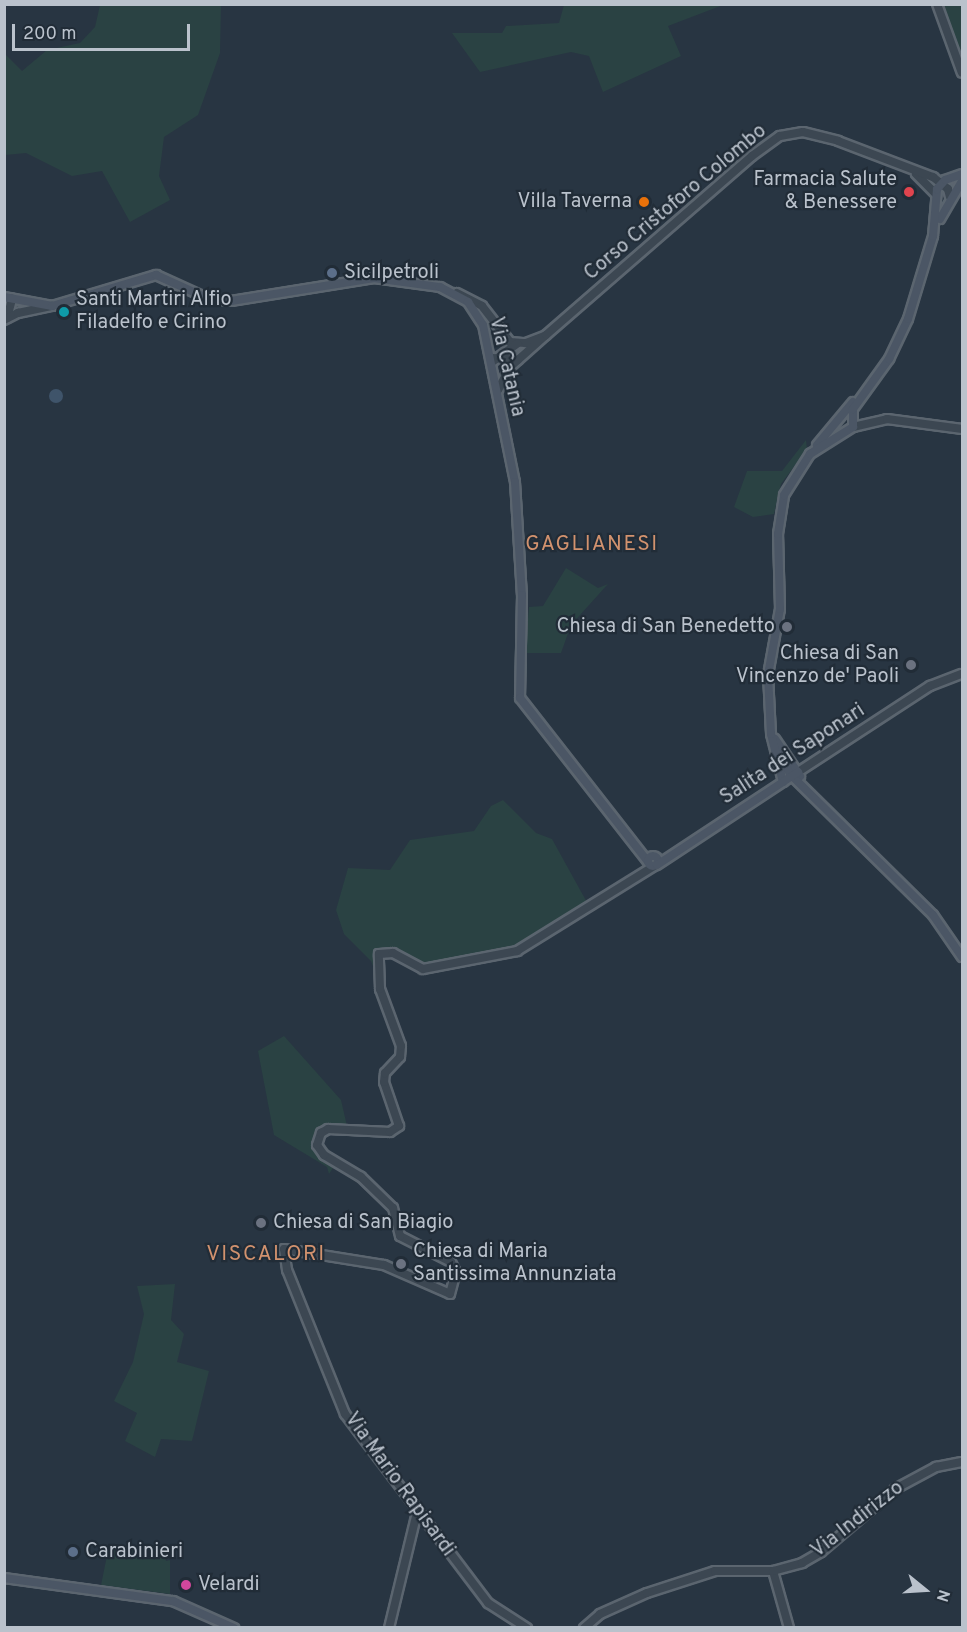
<!DOCTYPE html>
<style>
body{margin:0}
#map{position:relative;width:967px;height:1632px;overflow:hidden;background:#283542;font-family:Overpass,sans-serif}
div>[style]{position:absolute}
.green>*{inset:0;background:#2a4243}
.water>*{inset:0;background:#3f546a}
.round{border-radius:50%}
.roads{filter:drop-shadow(2px 0 #5b656f) drop-shadow(-2px 0 #5b656f) drop-shadow(0 2px #5b656f) drop-shadow(0 -2px #5b656f)}
.tertiary>*{height:8px;margin:-4px;padding:0 4px;transform-origin:4px;border-radius:4px;background:#3c4752}
.secondary>*{height:8px;margin:-4px;padding:0 4px;transform-origin:4px;border-radius:4px;background:#4b5665}
.secondary>.ring{margin:-4px;padding:0;box-sizing:content-box;background:none;border:8px solid #4b5665;border-radius:50%}
.dots>*{width:16px;height:16px;translate:-50% -50%;box-sizing:border-box;border:3px solid #212c37;border-radius:50%}
span{translate:-50% -50%;white-space:nowrap;text-align:center;line-height:1.15;-webkit-text-stroke:4.5px #212c37;paint-order:stroke}
.poi-label{font-size:20px;color:#bac2cc}
.right{translate:-100% -50%;text-align:right}
.left{translate:0 -50%;text-align:left}
.street-label{font-size:20px;color:#bac2cc}
.neighbourhood-label{font-size:21px;color:#d2926e;letter-spacing:1.5px}
.frame{position:absolute;inset:0;border:6px solid #bac2cc;pointer-events:none}
.north{position:absolute;left:895px;top:1560px;width:60px;height:60px;-webkit-text-stroke:4px #212c37;paint-order:stroke;rotate:108deg;font-size:16px;font-weight:700;line-height:24px;text-align:center;color:#bac2cc}
.north::after{content:'';display:block;margin:auto;width:21px;height:27px;background:#bac2cc;clip-path:polygon(50% 0,100% 100%,50% 72%,0 100%)}
.scale{position:absolute;left:12px;top:24px;width:178px;height:27px;box-sizing:border-box;border:3px solid #bac2cc;border-top:0;padding-left:8px;font-size:18px;line-height:21px;white-space:nowrap;color:#bac2cc;-webkit-text-stroke:4px #212c37;paint-order:stroke}
</style>
<div id="map">
<div class="green">
<div style="clip-path:polygon(100px 5px,221px 5px,220px 53px,198px 115px,164px 137px,159px 176px,170px 200px,130px 222px,102px 171px,72px 176px,26px 153px,5px 155px,5px 54px,22px 71px,47px 50px,80px 43px,95px 27px)"></div>
<div style="clip-path:polygon(564px 5px,564px 4px,723px 5px,668px 26px,681px 56px,603px 92px,589px 56px,571px 52px,480px 72px,452px 33px,502px 33px,506px 26px,559px 23px)"></div>
<div style="clip-path:polygon(942px 5px,962px 5px,962px 63px,961px 58px)"></div>
<div style="clip-path:polygon(806px 440px,807px 449px,781px 484px,774px 514px,753px 517px,734px 507px,747px 471px,782px 471px)"></div>
<div style="clip-path:polygon(566px 568px,598px 588px,608px 584px,571px 625px,561px 653px,525px 653px,529px 607px,543px 606px)"></div>
<div style="clip-path:polygon(503px 800px,536px 833px,552px 839px,589px 906px,526px 945px,510px 950px,432px 964px,415px 961px,384px 947px,376px 956px,375px 972px,371px 961px,344px 934px,336px 910px,348px 868px,390px 870px,410px 840px,474px 831px,491px 806px)"></div>
<div style="clip-path:polygon(284px 1036px,341px 1100px,347px 1126px,339px 1124px,319px 1130px,315px 1137px,317px 1154px,335px 1165px,329px 1174px,327px 1167px,274px 1135px,258px 1051px)"></div>
<div style="clip-path:polygon(175px 1284px,171px 1320px,184px 1334px,177px 1362px,209px 1371px,192px 1441px,161px 1439px,155px 1457px,125px 1441px,137px 1413px,114px 1401px,133px 1362px,144px 1314px,137px 1286px)"></div>
<div style="clip-path:polygon(109px 1546px,124px 1552px,126px 1546px,146px 1554px,165px 1553px,166px 1561px,170px 1560px,170px 1594px,101px 1585px)"></div>
</div>
<div class="water">
<div class="round" style="left:49px;top:389px;width:14px;height:14px"></div>
</div>
<div class="roads">
<div class="tertiary">
<div style="left:937px;top:4px;width:73px;rotate:70.1deg"></div>
<div style="left:916px;top:174px;width:28px;rotate:45deg"></div>
<div style="left:457px;top:293px;width:28px;rotate:27deg"></div>
<div style="left:482px;top:306px;width:46px;rotate:52.1deg"></div>
<div style="left:510px;top:342px;width:16px;rotate:4deg"></div>
<div style="left:526px;top:343px;width:19px;rotate:-21deg"></div>
<div style="left:7px;top:318px;width:20px;rotate:-75deg"></div>
<div style="left:4px;top:320px;width:16px;rotate:-27deg"></div>
<div style="left:18px;top:313px;width:35px;rotate:-12deg"></div>
<div style="left:492px;top:358px;width:26px;rotate:4deg"></div>
<div style="left:492px;top:362px;width:31px;rotate:-36deg"></div>
<div style="left:498px;top:390px;width:26px;rotate:-62deg"></div>
<div style="left:510px;top:367px;width:48px;rotate:-41.6deg"></div>
<div style="left:546px;top:335px;width:273px;rotate:-41deg"></div>
<div style="left:752px;top:156px;width:34px;rotate:-36deg"></div>
<div style="left:780px;top:136px;width:23px;rotate:-10deg"></div>
<div style="left:803px;top:132px;width:36px;rotate:14deg"></div>
<div style="left:838px;top:141px;width:102px;rotate:20.8deg"></div>
<div style="left:933px;top:177px;width:19px;rotate:39deg"></div>
<div style="left:948px;top:189px;width:8px;rotate:76deg"></div>
<div style="left:853px;top:427px;width:35px;rotate:-13deg"></div>
<div style="left:887px;top:419px;width:76px;rotate:7.6deg"></div>
<div style="left:798px;top:772px;width:158px;rotate:-33.1deg"></div>
<div style="left:930px;top:686px;width:34px;rotate:-21deg"></div>
<div style="left:773px;top:1571px;width:59px;rotate:74.3deg"></div>
<div style="left:389px;top:1628px;width:119px;rotate:-76.4deg"></div>
<div style="left:527px;top:1628px;width:46px;rotate:-147.3deg"></div>
<div style="left:488px;top:1603px;width:237px;rotate:-127.1deg"></div>
<div style="left:345px;top:1414px;width:155px;rotate:-111.9deg"></div>
<div style="left:287px;top:1270px;width:21px;rotate:-98deg"></div>
<div style="left:284px;top:1249px;width:101px;rotate:9.1deg"></div>
<div style="left:384px;top:1265px;width:72px;rotate:23.7deg"></div>
<div style="left:450px;top:1294px;width:23px;rotate:-75deg"></div>
<div style="left:456px;top:1272px;width:11px;rotate:-117deg"></div>
<div style="left:451px;top:1262px;width:57px;rotate:-153deg"></div>
<div style="left:400px;top:1236px;width:29px;rotate:-104deg"></div>
<div style="left:393px;top:1208px;width:45px;rotate:-135.9deg"></div>
<div style="left:361px;top:1177px;width:43px;rotate:-149.3deg"></div>
<div style="left:324px;top:1155px;width:12px;rotate:-125deg"></div>
<div style="left:317px;top:1145px;width:13px;rotate:-72deg"></div>
<div style="left:321px;top:1133px;width:8px;rotate:-30deg"></div>
<div style="left:328px;top:1129px;width:62px;rotate:2.8deg"></div>
<div style="left:390px;top:1132px;width:11px;rotate:-34deg"></div>
<div style="left:399px;top:1126px;width:46px;rotate:-108.8deg"></div>
<div style="left:384px;top:1082px;width:9px;rotate:-84deg"></div>
<div style="left:385px;top:1073px;width:22px;rotate:-47deg"></div>
<div style="left:400px;top:1057px;width:11px;rotate:-85deg"></div>
<div style="left:401px;top:1046px;width:61px;rotate:-110.2deg"></div>
<div style="left:380px;top:989px;width:35px;rotate:-92deg"></div>
<div style="left:379px;top:954px;width:14px;rotate:-4deg"></div>
<div style="left:393px;top:953px;width:34px;rotate:28deg"></div>
<div style="left:423px;top:969px;width:96px;rotate:-10.8deg"></div>
<div style="left:517px;top:951px;width:161px;rotate:-31.8deg"></div>
<div style="left:584px;top:1628px;width:21px;rotate:-41deg"></div>
<div style="left:600px;top:1614px;width:51px;rotate:-24.1deg"></div>
<div style="left:647px;top:1593px;width:71px;rotate:-17.9deg"></div>
<div style="left:715px;top:1571px;width:58px"></div>
<div style="left:773px;top:1571px;width:30px;rotate:-15deg"></div>
<div style="left:802px;top:1563px;width:22px;rotate:-30deg"></div>
<div style="left:821px;top:1552px;width:97px;rotate:-40.4deg"></div>
<div style="left:895px;top:1489px;width:47px;rotate:-28.2deg"></div>
<div style="left:936px;top:1467px;width:26px;rotate:-11deg"></div>
</div>
<div class="secondary">
<div style="left:940px;top:219px;width:44px;rotate:-59.9deg"></div>
<div style="left:4px;top:297px;width:49px;rotate:10.6deg"></div>
<div style="left:52px;top:306px;width:109px;rotate:-16.6deg"></div>
<div style="left:156px;top:275px;width:58px;rotate:24.4deg"></div>
<div style="left:209px;top:299px;width:22px;rotate:5deg"></div>
<div style="left:231px;top:301px;width:145px;rotate:-9.1deg"></div>
<div style="left:374px;top:278px;width:67px;rotate:7.8deg"></div>
<div style="left:440px;top:287px;width:32px;rotate:28deg"></div>
<div style="left:468px;top:302px;width:27px;rotate:57deg"></div>
<div style="left:483px;top:325px;width:160px;rotate:78.5deg"></div>
<div style="left:515px;top:482px;width:113px;rotate:86.5deg"></div>
<div style="left:522px;top:595px;width:103px;rotate:91.1deg"></div>
<div style="left:520px;top:698px;width:208px;rotate:52deg"></div>
<div style="left:817px;top:445px;width:56px;rotate:-50.1deg"></div>
<div style="left:775px;top:739px;width:45px;rotate:56deg"></div>
<div style="left:779px;top:757px;width:23px;rotate:56deg"></div>
<div style="left:792px;top:776px;width:198px;rotate:44.6deg"></div>
<div style="left:933px;top:915px;width:51px;rotate:55.4deg"></div>
<div style="left:783px;top:782px;width:49px;rotate:-104deg"></div>
<div style="left:771px;top:734px;width:59px;rotate:-92.9deg"></div>
<div style="left:768px;top:675px;width:67px;rotate:-79.7deg"></div>
<div style="left:780px;top:609px;width:75px;rotate:-91.5deg"></div>
<div style="left:778px;top:534px;width:39px;rotate:-81deg"></div>
<div style="left:784px;top:495px;width:49px;rotate:-57.6deg"></div>
<div style="left:810px;top:454px;width:51px;rotate:-32.1deg"></div>
<div style="left:853px;top:427px;width:18px;rotate:-90deg"></div>
<div style="left:853px;top:409px;width:62px;rotate:-54.2deg"></div>
<div style="left:889px;top:359px;width:44px;rotate:-64.6deg"></div>
<div style="left:908px;top:319px;width:87px;rotate:-73.2deg"></div>
<div style="left:933px;top:236px;width:47px;rotate:-85.1deg"></div>
<div style="left:937px;top:189px;width:12px;rotate:-48deg"></div>
<div style="left:945px;top:180px;width:18px;rotate:-19deg"></div>
<div class="ring" style="left:648px;top:856px;width:2px;height:2px"></div>
<div style="left:657px;top:865px;width:169px;rotate:-33.4deg"></div>
<div style="left:4px;top:1578px;width:171px;rotate:7.8deg"></div>
<div style="left:173px;top:1601px;width:67px;rotate:23.9deg"></div>
</div>
</div>
<div class="dots">
<div style="left:909px;top:192px;background:#e0444e"></div>
<div style="left:644px;top:202px;background:#e8710a"></div>
<div style="left:332px;top:273px;background:#5c6f8a"></div>
<div style="left:64px;top:312px;background:#0f9aa8"></div>
<div style="left:787px;top:627px;background:#6b7280"></div>
<div style="left:911px;top:665px;background:#6b7280"></div>
<div style="left:261px;top:1223px;background:#6b7280"></div>
<div style="left:401px;top:1264px;background:#6b7280"></div>
<div style="left:73px;top:1552px;background:#5c6f8a"></div>
<div style="left:186px;top:1585px;background:#d1479c"></div>
</div>
<div class="poi-label">
<span class="right" style="left:897px;top:192px">Farmacia Salute<br>&amp; Benessere</span>
<span class="right" style="left:632px;top:202px">Villa Taverna</span>
<span class="left" style="left:344px;top:273px">Sicilpetroli</span>
<span class="left" style="left:76px;top:312px">Santi Martiri Alfio<br>Filadelfo e Cirino</span>
<span class="right" style="left:775px;top:627px">Chiesa di San Benedetto</span>
<span class="right" style="left:899px;top:666px">Chiesa di San<br>Vincenzo de' Paoli</span>
<span class="left" style="left:273px;top:1223px">Chiesa di San Biagio</span>
<span class="left" style="left:413px;top:1264px">Chiesa di Maria<br>Santissima Annunziata</span>
<span class="left" style="left:85px;top:1552px">Carabinieri</span>
<span class="left" style="left:198px;top:1585px">Velardi</span>
</div>
<div class="street-label">
<span style="left:676px;top:203px;rotate:-40deg">Corso Cristoforo Colombo</span>
<span style="left:506px;top:367px;rotate:77deg">Via Catania</span>
<span style="left:793px;top:755px;rotate:-33deg">Salita dei Saponari</span>
<span style="left:399px;top:1485px;rotate:54deg">Via Mario Rapisardi</span>
<span style="left:858px;top:1520px;rotate:-38deg">Via Indirizzo</span>
</div>
<div class="neighbourhood-label">
<span style="left:592px;top:545px">GAGLIANESI</span>
<span style="left:266px;top:1255px">VISCALORI</span>
</div>
<div class="frame"></div>
<div class="north">N</div>
<div class="scale">200 m</div>
</div>
